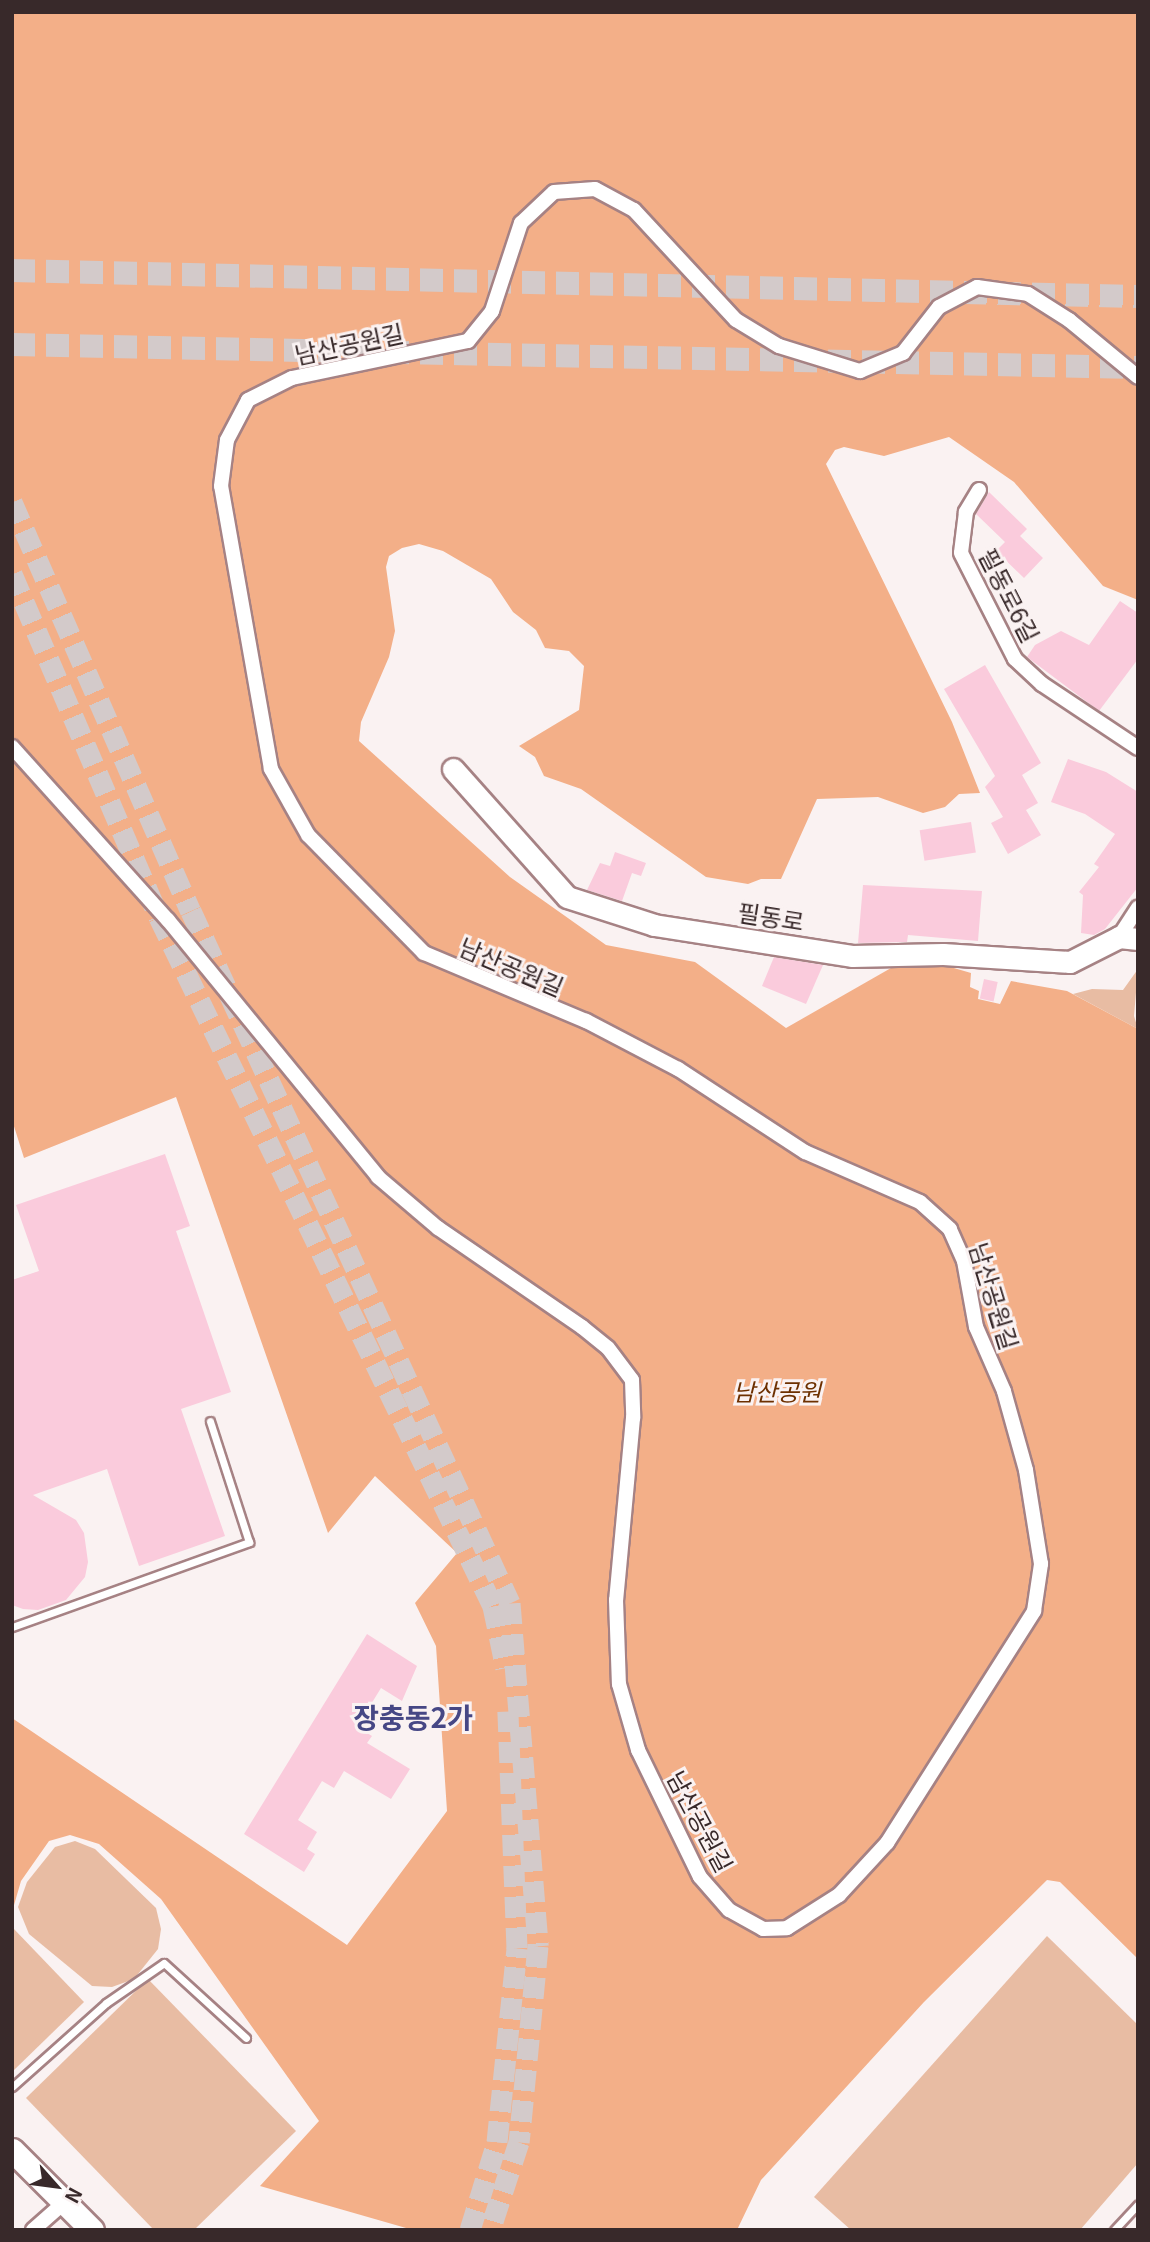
<!DOCTYPE html>
<meta charset="utf-8">
<style>
body{margin:0}
#map{position:relative;width:1150px;height:2242px;overflow:hidden;background:#faf2f2;font-family:Georgia,"Noto Sans KR",serif}
div>[style]{position:absolute}
.green>*{inset:0;background:#e8bca3}
.forest>*{inset:0;background:#f3af88}
.building>*{inset:0;background:#facbdc;transform-origin:0 0}
.secondary-tunnel>*{height:21px;margin-top:-10.5px;transform-origin:0;background:repeating-linear-gradient(90deg,#d3caca 0 21px,transparent 0 31px)}
.primary-tunnel>*{height:23px;margin-top:-11.5px;transform-origin:0;background:repeating-linear-gradient(90deg,#d3caca 0 23px,transparent 0 34px)}
.roads{filter:drop-shadow(2px 0 #a68284) drop-shadow(-2px 0 #a68284) drop-shadow(0 2px #a68284) drop-shadow(0 -2px #a68284)}
.lane>*{height:7px;margin:-3.5px;padding:0 3.5px;transform-origin:3.5px;border-radius:3.5px;background:#fff}
.street>*{height:14px;margin:-7px;padding:0 7px;transform-origin:7px;border-radius:7px;background:#fff}
.secondary>*{height:21px;margin:-10.5px;padding:0 10.5px;transform-origin:10.5px;border-radius:10.5px;background:#fff}
.primary>*{height:23px;margin:-11.5px;padding:0 11.5px;transform-origin:11.5px;border-radius:11.5px;background:#fff}
span{translate:-50% -50%;white-space:nowrap;text-align:center;line-height:1.15;-webkit-text-stroke:6px #faf2f2;paint-order:stroke}
.street-label{font-size:24px;color:#38292a}
.park-label{font-size:24px;color:#6d3000;font-style:italic}
.quarter-label{font-size:28px;color:#464785;font-weight:700}
.frame{position:absolute;inset:0;border:14px solid #38292a;pointer-events:none}
.north{position:absolute;left:21px;top:2151px;width:70px;height:70px;-webkit-text-stroke:5px #faf2f2;paint-order:stroke;rotate:118deg;font-size:19px;font-weight:700;line-height:28px;text-align:center;color:#38292a}
.north::after{content:'';display:block;margin:auto;width:24px;height:32px;background:#38292a;clip-path:polygon(50% 0,100% 100%,50% 72%,0 100%)}
</style>
<div id="map">
<div class="green">
<div style="clip-path:polygon(1138px 969px,1134px 1016px,1138px 1029px,1073px 994px,1092px 989px,1123px 990px)"></div>
<div style="clip-path:polygon(75px 1841px,95px 1849px,156px 1908px,161px 1929px,158px 1949px,134px 1979px,112px 1987px,92px 1986px,29px 1934px,18px 1907px,27px 1882px,55px 1847px)"></div>
<div style="clip-path:polygon(13px 1928px,84px 2002px,12px 2072px,12px 1929px)"></div>
<div style="clip-path:polygon(1047px 1936px,1138px 2025px,1138px 2163px,1080px 2230px,851px 2230px,814px 2197px)"></div>
<div style="clip-path:polygon(148px 1979px,296px 2131px,194px 2230px,154px 2230px,26px 2098px)"></div>
</div>
<div class="forest">
<div style="clip-path:polygon(12px 12px,1138px 12px,1138px 600px,1103px 586px,1014px 482px,949px 437px,884px 456px,844px 447px,835px 450px,826px 464px,952px 722px,980px 793px,959px 794px,945px 807px,923px 813px,878px 797px,817px 799px,781px 879px,761px 879px,748px 884px,706px 877px,581px 789px,544px 776px,535px 757px,519px 746px,579px 710px,584px 666px,569px 651px,545px 648px,536px 630px,513px 612px,491px 579px,443px 551px,419px 544px,402px 548px,389px 556px,386px 567px,395px 631px,389px 657px,361px 722px,359px 741px,510px 877px,606px 945px,695px 962px,786px 1028px,891px 968px,947px 966px,971px 973px,970px 987px,979px 991px,978px 999px,1000px 1004px,1011px 981px,1067px 991px,1138px 1029px,1138px 1959px,1060px 1882px,1047px 1880px,924px 2002px,761px 2180px,737px 2230px,413px 2230px,260px 2186px,319px 2121px,161px 1899px,99px 1844px,70px 1835px,49px 1841px,21px 1881px,12px 1912px,12px 1718px,347px 1945px,447px 1811px,436px 1646px,415px 1603px,457px 1553px,375px 1476px,328px 1533px,176px 1097px,24px 1158px,12px 1120px)"></div>
</div>
<div class="building">
<div style="clip-path:polygon(989px 492px,1027px 529px,1020px 536px,1043px 558px,1024px 578px,996px 551px,1005px 542px,976px 514px)"></div>
<div style="clip-path:polygon(1120px 601px,1138px 613px,1138px 659px,1099px 711px,1027px 657px,1035px 645px,1061px 631px,1089px 645px)"></div>
<div style="clip-path:polygon(985px 665px,1041px 763px,1022px 775px,1038px 803px,1026px 810px,1041px 835px,1008px 854px,991px 823px,1003px 817px,985px 787px,995px 776px,944px 689px)"></div>
<div style="clip-path:polygon(1068px 759px,1106px 772px,1138px 792px,1138px 887px,1105px 929px,1094px 935px,1081px 933px,1083px 895px,1079px 892px,1099px 867px,1094px 864px,1115px 834px,1085px 814px,1051px 802px)"></div>
<div style="left:971px;top:822px;width:31px;height:52px;rotate:81deg"></div>
<div style="clip-path:polygon(615px 852px,646px 863px,641px 876px,632px 873px,622px 901px,587px 890px,600px 863px,610px 866px)"></div>
<div style="clip-path:polygon(863px 885px,982px 891px,978px 941px,908px 935px,907px 942px,858px 943px)"></div>
<div style="clip-path:polygon(774px 957px,823px 965px,806px 1004px,762px 986px)"></div>
<div style="left:984px;top:979px;width:14px;height:20px;rotate:12deg"></div>
<div style="clip-path:polygon(165px 1154px,190px 1226px,176px 1231px,231px 1392px,181px 1409px,225px 1536px,139px 1566px,107px 1469px,33px 1495px,76px 1520px,84px 1533px,88px 1562px,85px 1577px,66px 1600px,38px 1610px,23px 1609px,12px 1605px,12px 1280px,39px 1271px,16px 1205px)"></div>
<div style="clip-path:polygon(367px 1634px,417px 1666px,402px 1701px,381px 1688px,357px 1727px,372px 1736px,367px 1743px,410px 1769px,391px 1799px,344px 1771px,334px 1788px,322px 1781px,298px 1820px,317px 1832px,307px 1849px,315px 1854px,304px 1872px,244px 1834px)"></div>
</div>
<div class="secondary-tunnel">
<div style="left:12px;top:502px;width:446px;rotate:66.4deg"></div>
<div style="left:191px;top:911px;width:762px;rotate:65.25deg"></div>
<div style="left:510px;top:1603px;width:344px;rotate:85.3deg"></div>
<div style="left:538px;top:1946px;width:197px;rotate:95.5deg"></div>
<div style="left:519px;top:2142px;width:93px;rotate:108.2deg"></div>
<div style="left:12px;top:574px;width:373px;rotate:66.8deg"></div>
<div style="left:159px;top:917px;width:766px;rotate:64.14deg"></div>
<div style="left:493px;top:1606px;width:63px;rotate:78.2deg"></div>
<div style="left:470px;top:2230px;width:92px;rotate:-72.9deg"></div>
<div style="left:497px;top:2142px;width:195px;rotate:-84.1deg"></div>
<div style="left:517px;top:1948px;width:237px;rotate:-92.2deg"></div>
</div>
<div class="primary-tunnel">
<div style="left:12px;top:270px;width:1126px;rotate:1.32deg"></div>
<div style="left:12px;top:344px;width:1126px;rotate:1.17deg"></div>
</div>
<div class="roads">
<div class="lane">
<div style="left:12px;top:1627px;width:252px;rotate:-19.7deg"></div>
<div style="left:249px;top:1542px;width:127px;rotate:-107.9deg"></div>
<div style="left:12px;top:2087px;width:126px;rotate:-41.8deg"></div>
<div style="left:106px;top:2003px;width:70px;rotate:-34.6deg"></div>
<div style="left:164px;top:1963px;width:111px;rotate:42.4deg"></div>
<div style="left:1114px;top:2230px;width:35px;rotate:-47deg"></div>
</div>
<div class="street">
<div style="left:979px;top:490px;width:26px;rotate:121deg"></div>
<div style="left:966px;top:512px;width:41px;rotate:97deg"></div>
<div style="left:961px;top:553px;width:119px;rotate:63deg"></div>
<div style="left:1015px;top:659px;width:37px;rotate:43deg"></div>
<div style="left:1042px;top:684px;width:115px;rotate:33.7deg"></div>
<div style="left:12px;top:747px;width:233px;rotate:48deg"></div>
<div style="left:168px;top:920px;width:332px;rotate:50.7deg"></div>
<div style="left:378px;top:1177px;width:79px;rotate:40.4deg"></div>
<div style="left:438px;top:1228px;width:175px;rotate:34.5deg"></div>
<div style="left:582px;top:1327px;width:33px;rotate:39deg"></div>
<div style="left:608px;top:1348px;width:40px;rotate:53deg"></div>
<div style="left:632px;top:1380px;width:38px;rotate:88deg"></div>
<div style="left:633px;top:1418px;width:183px;rotate:95.3deg"></div>
<div style="left:616px;top:1600px;width:84px;rotate:88deg"></div>
<div style="left:619px;top:1684px;width:69px;rotate:73.9deg"></div>
<div style="left:638px;top:1750px;width:141px;rotate:64deg"></div>
<div style="left:700px;top:1877px;width:44px;rotate:48.7deg"></div>
<div style="left:729px;top:1910px;width:39px;rotate:29deg"></div>
<div style="left:763px;top:1929px;width:24px;rotate:-2deg"></div>
<div style="left:787px;top:1928px;width:62px;rotate:-32.4deg"></div>
<div style="left:839px;top:1895px;width:71px;rotate:-47.3deg"></div>
<div style="left:887px;top:1843px;width:275px;rotate:-57.6deg"></div>
<div style="left:1034px;top:1611px;width:48px;rotate:-81.5deg"></div>
<div style="left:1041px;top:1564px;width:95px;rotate:-99.1deg"></div>
<div style="left:1026px;top:1470px;width:82px;rotate:-105.6deg"></div>
<div style="left:1004px;top:1391px;width:70px;rotate:-113.6deg"></div>
<div style="left:976px;top:1327px;width:67px;rotate:-100.3deg"></div>
<div style="left:964px;top:1261px;width:35px;rotate:-114deg"></div>
<div style="left:950px;top:1229px;width:40px;rotate:-138deg"></div>
<div style="left:920px;top:1202px;width:125px;rotate:-156.5deg"></div>
<div style="left:805px;top:1152px;width:152px;rotate:-146.8deg"></div>
<div style="left:678px;top:1069px;width:104px;rotate:-152.4deg"></div>
<div style="left:586px;top:1021px;width:176px;rotate:-157.2deg"></div>
<div style="left:424px;top:953px;width:165px;rotate:-134.5deg"></div>
<div style="left:308px;top:835px;width:76px;rotate:-119.3deg"></div>
<div style="left:271px;top:769px;width:287px;rotate:-100deg"></div>
<div style="left:221px;top:486px;width:46px;rotate:-82.6deg"></div>
<div style="left:227px;top:440px;width:45px;rotate:-62.3deg"></div>
<div style="left:248px;top:400px;width:49px;rotate:-26.6deg"></div>
<div style="left:292px;top:378px;width:180px;rotate:-11.9deg"></div>
<div style="left:468px;top:341px;width:38px;rotate:-51deg"></div>
<div style="left:492px;top:311px;width:93px;rotate:-71.8deg"></div>
<div style="left:521px;top:223px;width:45px;rotate:-43.2deg"></div>
<div style="left:554px;top:192px;width:41px;rotate:-4.2deg"></div>
<div style="left:595px;top:189px;width:44px;rotate:28.3deg"></div>
<div style="left:634px;top:210px;width:150px;rotate:47.2deg"></div>
<div style="left:736px;top:320px;width:50px;rotate:31.2deg"></div>
<div style="left:779px;top:346px;width:85px;rotate:17.2deg"></div>
<div style="left:860px;top:371px;width:47px;rotate:-22.7deg"></div>
<div style="left:903px;top:353px;width:58px;rotate:-52deg"></div>
<div style="left:939px;top:307px;width:43px;rotate:-27.8deg"></div>
<div style="left:977px;top:287px;width:51px;rotate:7.8deg"></div>
<div style="left:1028px;top:294px;width:49px;rotate:32.4deg"></div>
<div style="left:1069px;top:320px;width:89px;rotate:39.6deg"></div>
<div style="left:1119px;top:937px;width:35px;rotate:-57deg"></div>
<div style="left:33px;top:2230px;width:45px;rotate:-41.4deg"></div>
</div>
<div class="secondary">
<div style="left:453px;top:769px;width:171px;rotate:48.3deg"></div>
<div style="left:567px;top:897px;width:91px;rotate:17.8deg"></div>
<div style="left:654px;top:925px;width:200px;rotate:8.9deg"></div>
<div style="left:852px;top:956px;width:91px;rotate:-1.3deg"></div>
<div style="left:943px;top:954px;width:127px;rotate:3.6deg"></div>
<div style="left:1070px;top:962px;width:55px;rotate:-27deg"></div>
<div style="left:1119px;top:937px;width:19px;rotate:6deg"></div>
</div>
<div class="primary">
<div style="left:12px;top:2150px;width:113px;rotate:45deg"></div>
</div>
</div>
<div class="street-label">
<span style="left:349px;top:343px;rotate:-12deg">남산공원길</span>
<span style="left:1010px;top:595px;rotate:63deg">필동로6길</span>
<span style="left:771px;top:916px;rotate:9deg">필동로</span>
<span style="left:512px;top:966px;rotate:23deg">남산공원길</span>
<span style="left:995px;top:1296px;rotate:73deg">남산공원길</span>
<span style="left:701px;top:1821px;rotate:62deg">남산공원길</span>
</div>
<div class="park-label">
<span style="left:777px;top:1391px">남산공원</span>
</div>
<div class="quarter-label">
<span style="left:413px;top:1716px">장충동2가</span>
</div>
<div class="frame"></div>
<div class="north">N</div>
</div>
